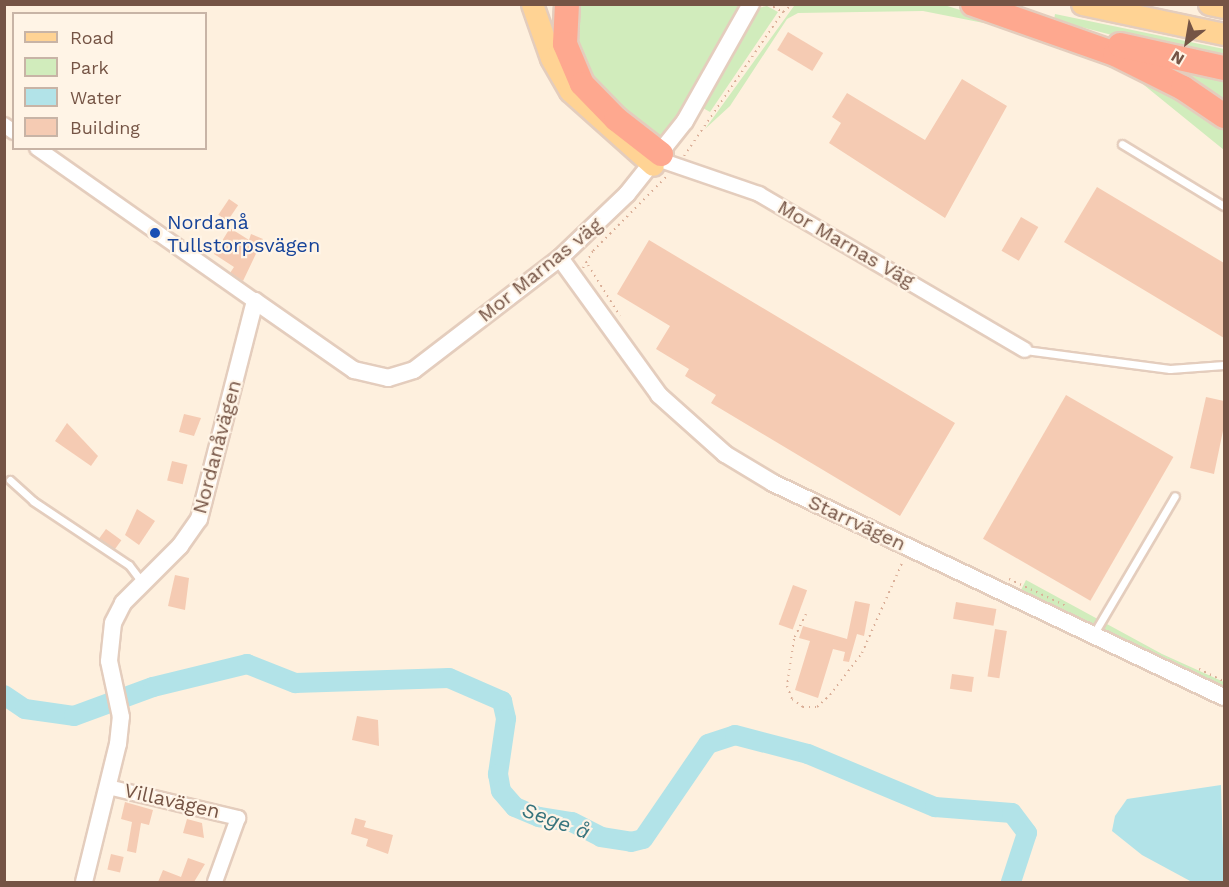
<!DOCTYPE html>
<meta charset="utf-8">
<style>
body{margin:0}
#map{position:relative;width:1229px;height:887px;overflow:hidden;background:#fef0de;font-family:"Work Sans",sans-serif}
div>[style]{position:absolute}
.green>*{inset:0;background:#d1ecbc}
.water>*{inset:0;background:#b2e3e8}
.river>*{height:20px;margin:-10px;padding:0 10px;transform-origin:10px;border-radius:10px;background:#b2e3e8}
.building>*{inset:0;background:#f5cbb3;transform-origin:0 0}
.path>*{height:2px;margin-top:-1px;transform-origin:0;background:repeating-linear-gradient(90deg,#daae97 0 1.5px,transparent 0 6px)}
.roads{filter:drop-shadow(2px 0 #e4cdbd) drop-shadow(-2px 0 #e4cdbd) drop-shadow(0 2px #e4cdbd) drop-shadow(0 -2px #e4cdbd)}
.service>*{height:7px;margin:-3.5px;padding:0 3.5px;transform-origin:3.5px;border-radius:3.5px;background:#fff}
.minor>*{height:14px;margin:-7px;padding:0 7px;transform-origin:7px;border-radius:7px;background:#fff}
.tertiary>*{height:16px;margin:-8px;padding:0 8px;transform-origin:8px;border-radius:8px;background:#fff}
.primary>*{height:21px;margin:-10.5px;padding:0 10.5px;transform-origin:10.5px;border-radius:10.5px;background:#ffd394}
.motorway>*{height:24px;margin:-12px;padding:0 12px;transform-origin:12px;border-radius:12px;background:#fea88f}
.dots>*{width:16px;height:16px;translate:-50% -50%;box-sizing:border-box;border:3px solid #fff4e6;border-radius:50%}
span{translate:-50% -50%;white-space:nowrap;text-align:center;line-height:1.15;-webkit-text-stroke:4.5px #fff4e6;paint-order:stroke}
.transit-label{font-size:20px;color:#164399}
.left{translate:0 -50%;text-align:left}
.street-label{font-size:20px;color:#755445}
.water-label{font-size:21px;color:#37747d;font-style:italic}
.frame{position:absolute;inset:0;border:6px solid #755445;pointer-events:none}
.legend{position:absolute;left:12px;top:12px;width:195px;height:138px;box-sizing:border-box;background:#fff4e6;border:2px solid #c8b4a6;margin:0;padding:8px 10px;list-style:none;font-size:18px;color:#755445}
.legend li{display:flex;align-items:center;gap:12px;height:30px}
.legend b{width:30px;border:2px solid #c8b4a6}
.north{position:absolute;left:1157px;top:12px;width:60px;height:60px;-webkit-text-stroke:4px #fff4e6;paint-order:stroke;rotate:211deg;font-size:16px;font-weight:700;line-height:24px;text-align:center;color:#755445}
.north::after{content:'';display:block;margin:auto;width:21px;height:27px;background:#755445;clip-path:polygon(50% 0,100% 100%,50% 72%,0 100%)}
</style>
<div id="map">
<div class="green">
<div style="clip-path:polygon(941px 4px,1095px 52px,1224px 125px,1224px 150px,1123px 68px,1004px 27px,923px 11px,798px 13px,787px 19px,730px 106px,705px 129px,794px 6px)"></div>
<div style="clip-path:polygon(572px 5px,745px 5px,723px 48px,661px 138px,655px 138px,580px 71px)"></div>
<div style="clip-path:polygon(767px 6px,778px 12px,710px 112px,703px 108px,758px 8px)"></div>
<div style="clip-path:polygon(1055px 14px,1224px 49px,1224px 64px,1054px 20px)"></div>
<div style="clip-path:polygon(1151px 64px,1224px 74px,1224px 110px)"></div>
<div style="clip-path:polygon(1026px 580px,1162px 654px,1224px 682px,1224px 694px,1019px 594px)"></div>
</div>
<div class="water">
<div style="clip-path:polygon(1221px 785px,1224px 882px,1192px 882px,1142px 855px,1112px 831px,1115px 816px,1127px 799px)"></div>
</div>
<div class="river">
<div style="left:4px;top:695px;width:25px;rotate:34deg"></div>
<div style="left:25px;top:709px;width:49px;rotate:8.1deg"></div>
<div style="left:74px;top:716px;width:84px;rotate:-20.2deg"></div>
<div style="left:153px;top:687px;width:97px;rotate:-13.7deg"></div>
<div style="left:247px;top:664px;width:52px;rotate:21.6deg"></div>
<div style="left:295px;top:683px;width:154px;rotate:-1.9deg"></div>
<div style="left:449px;top:678px;width:58px;rotate:23.5deg"></div>
<div style="left:502px;top:701px;width:18px;rotate:77deg"></div>
<div style="left:506px;top:719px;width:56px;rotate:98.3deg"></div>
<div style="left:498px;top:774px;width:17px;rotate:80deg"></div>
<div style="left:501px;top:791px;width:21px;rotate:49deg"></div>
<div style="left:515px;top:807px;width:26px;rotate:23deg"></div>
<div style="left:539px;top:817px;width:33px;rotate:9deg"></div>
<div style="left:572px;top:822px;width:33px;rotate:27deg"></div>
<div style="left:601px;top:837px;width:30px;rotate:9deg"></div>
<div style="left:631px;top:842px;width:12px;rotate:-14deg"></div>
<div style="left:643px;top:839px;width:115px;rotate:-55.6deg"></div>
<div style="left:708px;top:744px;width:28px;rotate:-18deg"></div>
<div style="left:735px;top:735px;width:75px;rotate:14.6deg"></div>
<div style="left:808px;top:754px;width:138px;rotate:22.7deg"></div>
<div style="left:935px;top:807px;width:77px;rotate:4.5deg"></div>
<div style="left:1012px;top:813px;width:25px;rotate:53deg"></div>
<div style="left:1027px;top:833px;width:52px;rotate:108.1deg"></div>
</div>
<div class="building">
<div style="left:788px;top:32px;width:41px;height:21px;rotate:31deg"></div>
<div style="clip-path:polygon(962px 79px,1007px 106px,945px 218px,829px 143px,841px 123px,832px 117px,847px 93px,925px 140px)"></div>
<div style="clip-path:polygon(1097px 187px,1224px 263px,1224px 338px,1064px 242px)"></div>
<div style="left:229px;top:199px;width:11px;height:19px;rotate:34deg"></div>
<div style="left:1021px;top:217px;width:20px;height:39px;rotate:30deg"></div>
<div style="clip-path:polygon(230px 228px,249px 240px,251px 234px,263px 239px,243px 281px,230px 273px,234px 267px,214px 254px)"></div>
<div style="clip-path:polygon(649px 240px,955px 423px,900px 516px,711px 403px,716px 395px,685px 376px,689px 369px,656px 349px,670px 326px,617px 294px)"></div>
<div style="left:1066px;top:395px;width:124px;height:166px;rotate:30deg"></div>
<div style="clip-path:polygon(1206px 397px,1224px 401px,1224px 426px,1214px 474px,1190px 468px)"></div>
<div style="clip-path:polygon(184px 414px,201px 418px,194px 436px,179px 432px)"></div>
<div style="clip-path:polygon(67px 423px,98px 456px,91px 466px,55px 441px)"></div>
<div style="left:172px;top:461px;width:16px;height:20px;rotate:14deg"></div>
<div style="clip-path:polygon(137px 509px,155px 521px,139px 545px,125px 535px)"></div>
<div style="left:106px;top:529px;width:19px;height:12px;rotate:36deg"></div>
<div style="clip-path:polygon(175px 575px,189px 578px,185px 610px,168px 606px)"></div>
<div style="left:793px;top:585px;width:15px;height:42px;rotate:20deg"></div>
<div style="clip-path:polygon(855px 601px,870px 604px,864px 636px,857px 634px,849px 662px,843px 661px,845px 652px,833px 649px,818px 698px,795px 690px,810px 641px,799px 638px,803px 626px,847px 639px)"></div>
<div style="left:956px;top:602px;width:41px;height:17px;rotate:10deg"></div>
<div style="left:995px;top:629px;width:12px;height:48px;rotate:9deg"></div>
<div style="left:952px;top:674px;width:22px;height:15px;rotate:8deg"></div>
<div style="clip-path:polygon(357px 716px,378px 720px,379px 746px,352px 740px)"></div>
<div style="clip-path:polygon(125px 802px,153px 810px,149px 825px,141px 823px,136px 853px,127px 851px,132px 822px,121px 819px)"></div>
<div style="clip-path:polygon(355px 818px,366px 821px,364px 827px,393px 835px,388px 854px,366px 846px,368px 839px,351px 834px)"></div>
<div style="clip-path:polygon(187px 819px,202px 823px,204px 838px,183px 833px)"></div>
<div style="left:111px;top:854px;width:13px;height:16px;rotate:13deg"></div>
<div style="clip-path:polygon(188px 858px,205px 864px,194px 882px,158px 882px,163px 870px,181px 877px)"></div>
</div>
<div class="path">
<div style="left:768px;top:4px;width:17px;rotate:28deg"></div>
<div style="left:684px;top:156px;width:175px;rotate:-55.5deg"></div>
<div style="left:783px;top:12px;width:13px;rotate:-39deg"></div>
<div style="left:588px;top:265px;width:60px;rotate:57.9deg"></div>
<div style="left:583px;top:268px;width:20px;rotate:-60deg"></div>
<div style="left:593px;top:251px;width:105px;rotate:-45.4deg"></div>
<div style="left:1009px;top:579px;width:63px;rotate:25.3deg"></div>
<div style="left:806px;top:614px;width:28px;rotate:116deg"></div>
<div style="left:794px;top:639px;width:48px;rotate:98.5deg"></div>
<div style="left:787px;top:686px;width:14px;rotate:69deg"></div>
<div style="left:792px;top:699px;width:14px;rotate:36deg"></div>
<div style="left:803px;top:707px;width:14px"></div>
<div style="left:817px;top:707px;width:18px;rotate:-43deg"></div>
<div style="left:830px;top:695px;width:53px;rotate:-52.7deg"></div>
<div style="left:862px;top:653px;width:101px;rotate:-66deg"></div>
<div style="left:1199px;top:669px;width:28px;rotate:26deg"></div>
</div>
<div class="roads">
<div class="service">
<div style="left:1122px;top:144px;width:119px;rotate:31.3deg"></div>
<div style="left:1025px;top:350px;width:146px;rotate:7.5deg"></div>
<div style="left:1170px;top:369px;width:54px;rotate:-4.2deg"></div>
<div style="left:10px;top:480px;width:31px;rotate:42deg"></div>
<div style="left:33px;top:501px;width:115px;rotate:33.7deg"></div>
<div style="left:129px;top:565px;width:20px;rotate:53deg"></div>
<div style="left:1093px;top:635px;width:161px;rotate:-59.5deg"></div>
</div>
<div class="minor">
<div style="left:4px;top:125px;width:12px;rotate:35deg"></div>
<div style="left:37px;top:148px;width:266px;rotate:35.1deg"></div>
<div style="left:657px;top:159px;width:108px;rotate:18.9deg"></div>
<div style="left:759px;top:194px;width:308px;rotate:30.4deg"></div>
<div style="left:108px;top:787px;width:134px;rotate:13.4deg"></div>
<div style="left:238px;top:818px;width:68px;rotate:109.8deg"></div>
</div>
<div class="tertiary">
<div style="left:560px;top:258px;width:169px;rotate:54.1deg"></div>
<div style="left:659px;top:395px;width:89px;rotate:41.8deg"></div>
<div style="left:725px;top:454px;width:56px;rotate:31.1deg"></div>
<div style="left:773px;top:483px;width:499px;rotate:25.4deg"></div>
<div style="left:84px;top:882px;width:142px;rotate:-76.2deg"></div>
<div style="left:118px;top:744px;width:27px;rotate:-84deg"></div>
<div style="left:121px;top:717px;width:57px;rotate:-102.1deg"></div>
<div style="left:109px;top:661px;width:38px;rotate:-84deg"></div>
<div style="left:113px;top:623px;width:22px;rotate:-63deg"></div>
<div style="left:123px;top:603px;width:81px;rotate:-45deg"></div>
<div style="left:180px;top:546px;width:33px;rotate:-55deg"></div>
<div style="left:199px;top:519px;width:225px;rotate:-75.6deg"></div>
<div style="left:255px;top:301px;width:121px;rotate:34.9deg"></div>
<div style="left:354px;top:370px;width:35px;rotate:13deg"></div>
<div style="left:388px;top:378px;width:27px;rotate:-17deg"></div>
<div style="left:414px;top:370px;width:184px;rotate:-37.5deg"></div>
<div style="left:560px;top:258px;width:93px;rotate:-43.7deg"></div>
<div style="left:627px;top:194px;width:93px;rotate:-51.5deg"></div>
<div style="left:685px;top:121px;width:134px;rotate:-60.6deg"></div>
</div>
<div class="primary">
<div style="left:532px;top:4px;width:57px;rotate:70.6deg"></div>
<div style="left:551px;top:58px;width:38px;rotate:60deg"></div>
<div style="left:570px;top:91px;width:111px;rotate:41.7deg"></div>
<div style="left:1082px;top:4px;width:145px;rotate:11.9deg"></div>
<div style="left:1209px;top:4px;width:15px;rotate:11deg"></div>
</div>
<div class="motorway">
<div style="left:567px;top:4px;width:40px;rotate:92.9deg"></div>
<div style="left:565px;top:44px;width:43px;rotate:67deg"></div>
<div style="left:582px;top:84px;width:49px;rotate:45.8deg"></div>
<div style="left:616px;top:119px;width:57px;rotate:37.9deg"></div>
<div style="left:973px;top:4px;width:151px;rotate:19.4deg"></div>
<div style="left:1115px;top:54px;width:76px;rotate:26.6deg"></div>
<div style="left:1183px;top:88px;width:50px;rotate:34.3deg"></div>
<div style="left:1120px;top:45px;width:107px;rotate:12.5deg"></div>
</div>
</div>
<div class="dots">
<div style="left:155px;top:233px;background:#1a4fb4"></div>
</div>
<div class="transit-label">
<span class="left" style="left:167px;top:234px">Nordanå<br>Tullstorpsvägen</span>
</div>
<div class="street-label">
<span style="left:846px;top:244px;rotate:30deg">Mor Marnas Väg</span>
<span style="left:540px;top:270px;rotate:-39deg">Mor Marnas väg</span>
<span style="left:217px;top:447px;rotate:-75deg">Nordanåvägen</span>
<span style="left:857px;top:523px;rotate:25deg">Starrvägen</span>
<span style="left:172px;top:801px;rotate:13deg">Villavägen</span>
</div>
<div class="water-label">
<span style="left:556px;top:821px;rotate:20deg">Sege å</span>
</div>
<div class="frame"></div>
<ul class="legend">
<li><b style="height:8px;background:#ffd394"></b>Road</li>
<li><b style="height:16px;background:#d1ecbc"></b>Park</li>
<li><b style="height:16px;background:#b2e3e8"></b>Water</li>
<li><b style="height:16px;background:#f5cbb3"></b>Building</li>
</ul>
<div class="north">N</div>
</div>
